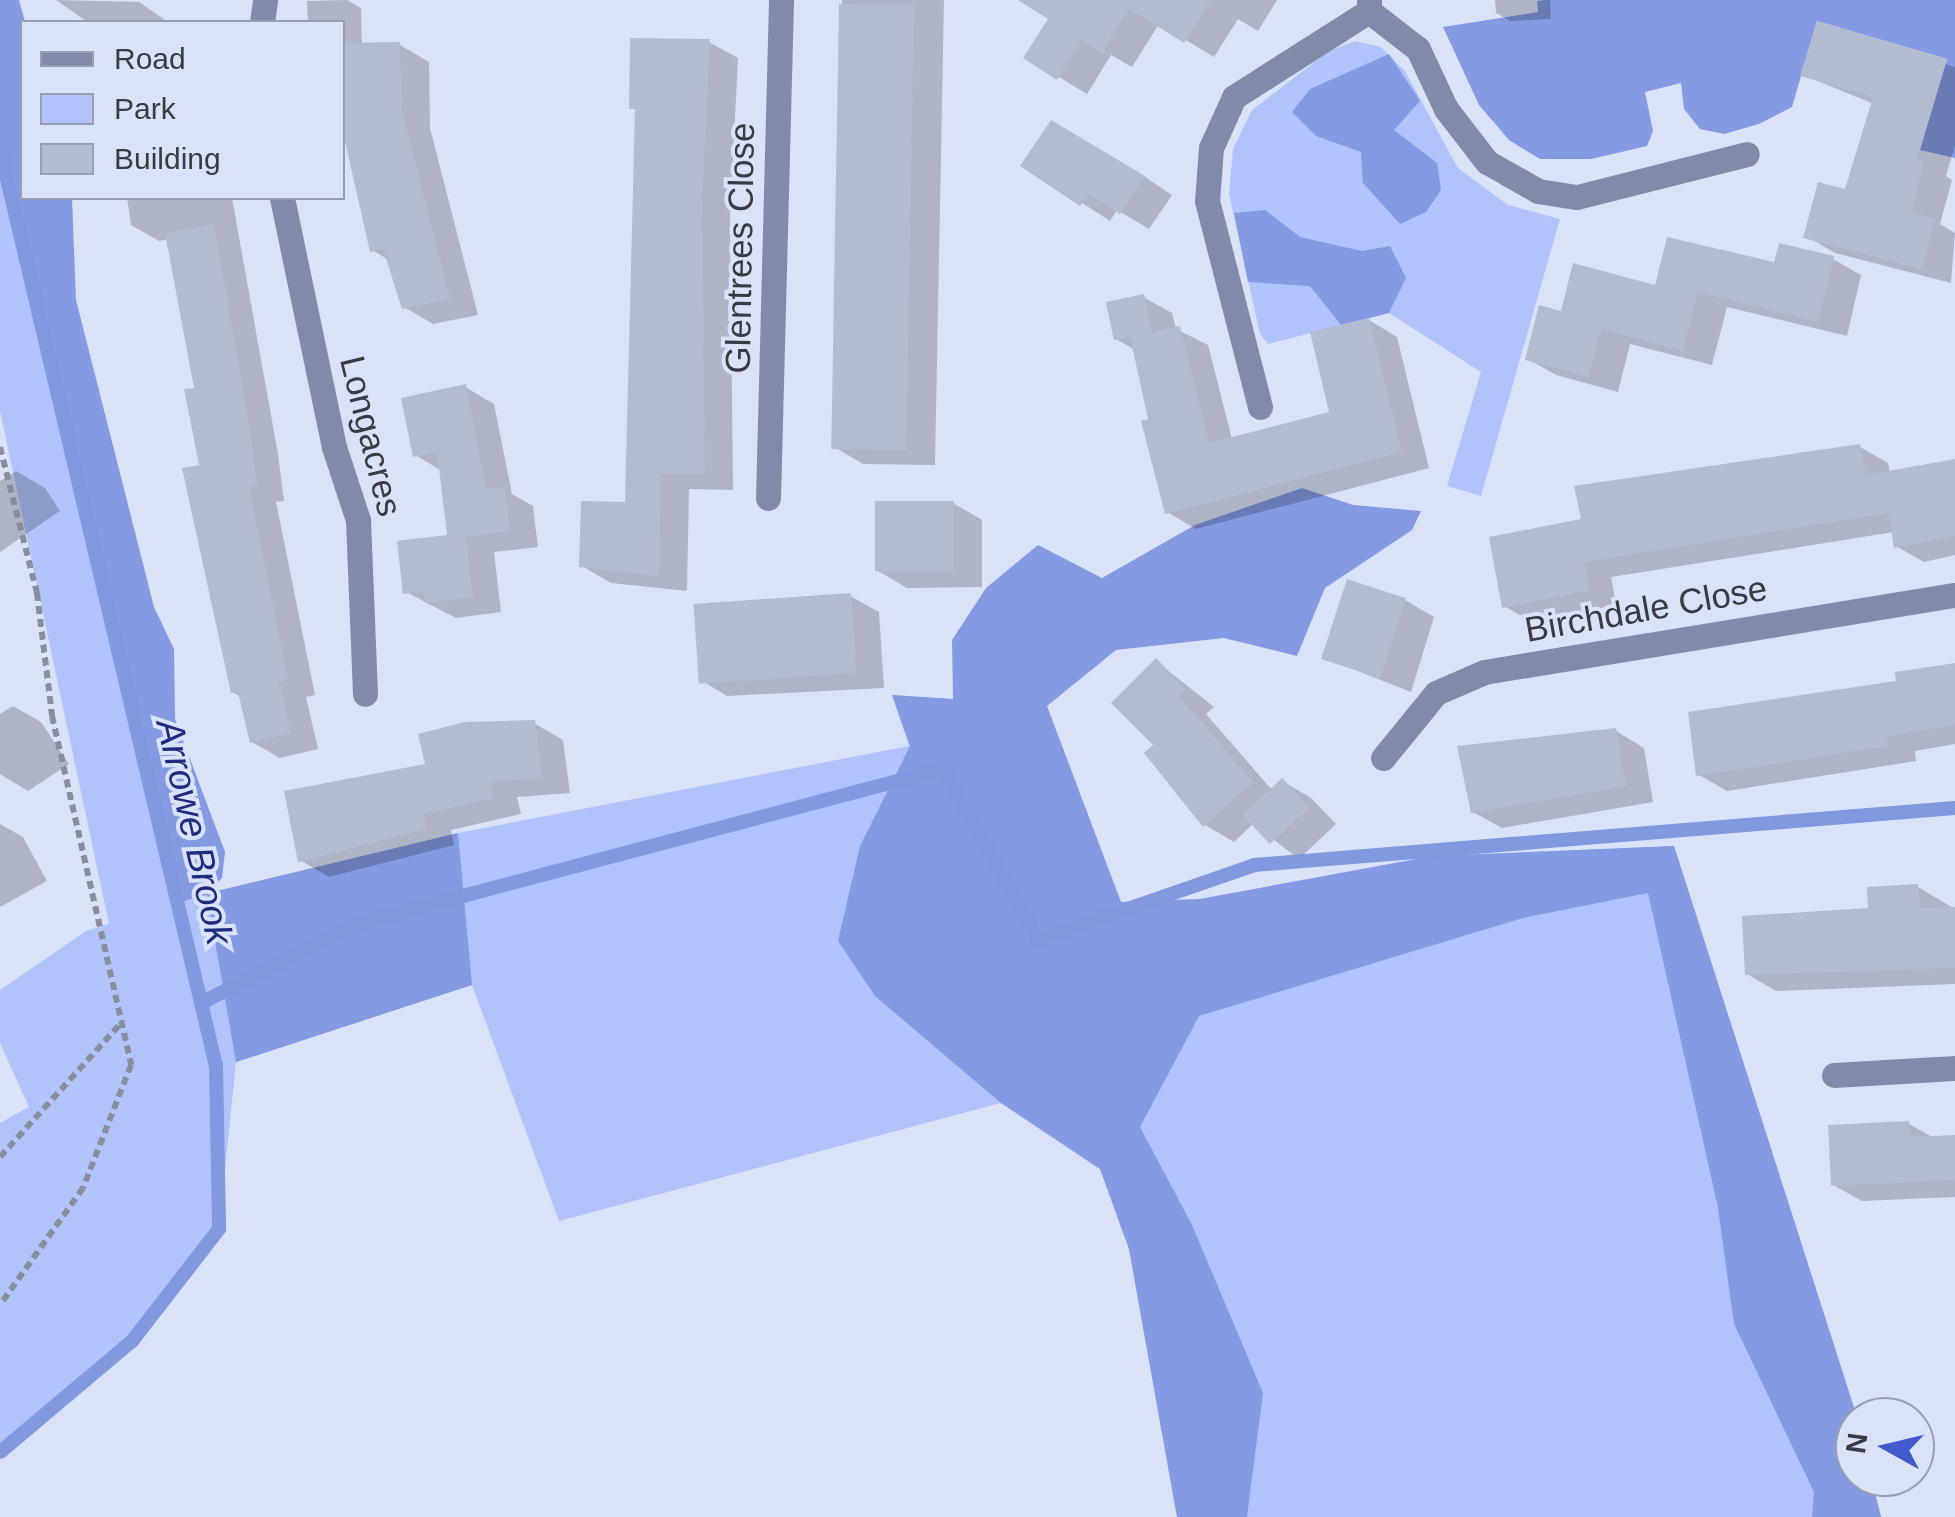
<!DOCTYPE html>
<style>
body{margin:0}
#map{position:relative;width:1955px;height:1517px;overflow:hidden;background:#dae2f8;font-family:Arial,sans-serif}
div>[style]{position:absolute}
.green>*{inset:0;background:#b1c3fb}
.forest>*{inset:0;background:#849ae2}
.shadow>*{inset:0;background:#0003}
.stream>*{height:14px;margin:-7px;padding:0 7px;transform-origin:7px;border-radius:7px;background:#8298df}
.building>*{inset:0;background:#b3bbd1;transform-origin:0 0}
.path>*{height:6px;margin-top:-3px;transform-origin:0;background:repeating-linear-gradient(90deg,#898e9e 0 8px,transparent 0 13px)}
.minor>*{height:25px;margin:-12.5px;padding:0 12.5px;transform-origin:12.5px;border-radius:12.5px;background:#808baa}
span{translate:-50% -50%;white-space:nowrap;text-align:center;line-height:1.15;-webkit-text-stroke:8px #dae2f8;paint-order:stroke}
.street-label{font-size:35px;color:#383b44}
.water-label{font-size:38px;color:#1f2c7e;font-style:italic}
.legend{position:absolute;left:20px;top:20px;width:325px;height:180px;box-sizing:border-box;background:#dae2f8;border:2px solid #999fb0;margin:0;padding:12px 18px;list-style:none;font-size:30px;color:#383b44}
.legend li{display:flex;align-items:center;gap:20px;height:50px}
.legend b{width:50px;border:2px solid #999fb0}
.north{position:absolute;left:1835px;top:1397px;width:100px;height:100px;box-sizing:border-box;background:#dae2f8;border:2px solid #999fb0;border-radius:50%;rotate:278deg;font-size:28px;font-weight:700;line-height:40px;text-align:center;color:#383b44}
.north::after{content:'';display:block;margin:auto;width:35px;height:45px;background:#435ace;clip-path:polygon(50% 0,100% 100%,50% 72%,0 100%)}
</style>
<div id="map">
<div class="green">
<div style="clip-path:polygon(1355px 41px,1381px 47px,1405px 71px,1458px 168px,1508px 205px,1560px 219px,1481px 496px,1447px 486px,1481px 372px,1389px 313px,1268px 344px,1260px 334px,1229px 194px,1233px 149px,1252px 110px,1329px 51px)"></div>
<div style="clip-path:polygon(0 149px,177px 903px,458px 833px,909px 746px,892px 695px,1046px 706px,1121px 902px,1200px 899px,1433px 856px,1674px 846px,1857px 1417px,1855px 1477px,1871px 1477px,1881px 1517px,1177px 1517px,1129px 1249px,1100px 1169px,1001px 1103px,559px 1221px,472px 985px,236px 1062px,219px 1229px,132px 1341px,0 1452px,0 1123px,29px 1107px,0 1043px,0 990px,86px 931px,109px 924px,0 411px)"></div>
</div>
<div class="forest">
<div style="clip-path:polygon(0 0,19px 0,25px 22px,22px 198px,72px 198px,76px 300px,154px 607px,174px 649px,175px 719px,225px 852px,222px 878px,208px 893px,458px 833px,472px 985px,236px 1062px,207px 895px,177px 903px,0 149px)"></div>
<div style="clip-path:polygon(1545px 0,1955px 0,1955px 158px,1920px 150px,1947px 59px,1817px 21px,1792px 107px,1759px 124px,1724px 134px,1700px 129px,1684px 109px,1681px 83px,1645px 92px,1653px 131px,1647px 146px,1591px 159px,1540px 159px,1509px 140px,1479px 105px,1443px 27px,1538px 12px,1537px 1px)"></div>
<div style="clip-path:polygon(1389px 54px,1420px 101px,1394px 130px,1437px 163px,1441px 190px,1426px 212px,1400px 224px,1363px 183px,1361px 152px,1316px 136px,1292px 112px,1310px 89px)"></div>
<div style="clip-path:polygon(1265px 210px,1300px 237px,1362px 251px,1390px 246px,1406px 278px,1389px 313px,1341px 325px,1310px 286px,1248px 282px,1234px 213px)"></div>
<div style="clip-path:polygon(1302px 488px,1353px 505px,1421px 511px,1412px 530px,1325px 588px,1297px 656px,1224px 638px,1116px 650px,1047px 706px,1121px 902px,1200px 899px,1433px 856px,1674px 846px,1857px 1417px,1855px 1477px,1871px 1477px,1881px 1517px,1812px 1517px,1814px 1492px,1734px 1324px,1718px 1208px,1648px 893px,1523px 918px,1199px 1016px,1140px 1127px,1192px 1225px,1263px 1393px,1247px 1517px,1177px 1517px,1129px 1249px,1100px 1169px,1001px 1103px,875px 996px,838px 941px,860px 846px,910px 746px,892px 695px,953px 699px,952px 640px,986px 588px,1038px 545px,1102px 578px,1195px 525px)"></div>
</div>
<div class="shadow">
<div style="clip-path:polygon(56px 0,139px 2px,168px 22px,86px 21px)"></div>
<div style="clip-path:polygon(347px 0,361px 8px,362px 45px,400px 45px,429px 62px,430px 128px,478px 315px,433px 324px,404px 307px,398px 278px,387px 259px,372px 250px,342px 100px,342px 22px,308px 22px,307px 1px)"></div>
<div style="clip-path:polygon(842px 0,944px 0,935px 465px,863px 464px,834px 447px)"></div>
<div style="clip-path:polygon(1062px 0,1277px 0,1258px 31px,1238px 19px,1214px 57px,1159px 24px,1132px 67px,1111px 55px,1087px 94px,1026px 57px)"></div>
<div style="clip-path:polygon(1495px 0,1550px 0,1551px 19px,1510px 21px,1496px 13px)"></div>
<div style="clip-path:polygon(1819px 24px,1955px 67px,1955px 145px,1946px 176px,1952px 180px,1940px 224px,1955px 233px,1951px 283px,1835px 253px,1806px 236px,1847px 192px,1874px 104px,1803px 75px)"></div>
<div style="clip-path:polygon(709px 42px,738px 58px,730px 219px,733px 490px,689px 489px,687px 591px,611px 583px,582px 566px,627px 504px,635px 179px)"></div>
<div style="clip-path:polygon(1024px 165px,1142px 175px,1172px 195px,1149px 229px,1117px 210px,1110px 221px)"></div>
<div style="clip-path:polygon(127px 198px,232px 198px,278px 454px,284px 501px,276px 502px,315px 695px,306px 697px,318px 749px,280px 758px,252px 742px,241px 697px,233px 692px,197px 390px,169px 239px,159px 241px,131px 225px)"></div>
<div style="clip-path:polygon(1833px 259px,1861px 275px,1847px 336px,1727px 307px,1712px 365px,1630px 344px,1618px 392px,1556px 375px,1528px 359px,1563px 314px,1657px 288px)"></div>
<div style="clip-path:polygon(1143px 297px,1172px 313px,1176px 329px,1208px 345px,1232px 439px,1332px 413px,1369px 320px,1397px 337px,1429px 468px,1196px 529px,1167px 512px,1135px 350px,1116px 339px)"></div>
<div style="clip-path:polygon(465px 387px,494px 404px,512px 494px,533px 506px,538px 547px,494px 552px,501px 612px,456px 618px,406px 592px,450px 537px,442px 471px,415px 455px)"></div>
<div style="clip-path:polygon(1860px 447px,1888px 463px,1890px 473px,1955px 462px,1955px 555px,1924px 562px,1896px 546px,1894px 532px,1611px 577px,1616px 605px,1532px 622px,1504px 606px,1584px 521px)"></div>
<div style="clip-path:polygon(16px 471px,45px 488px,60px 511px,0 552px,0 481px)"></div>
<div style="clip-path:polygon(953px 503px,982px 520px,982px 587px,907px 588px,878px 571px)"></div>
<div style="clip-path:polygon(850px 596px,879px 612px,884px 688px,727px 696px,699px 679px)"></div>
<div style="clip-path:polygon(1405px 600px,1434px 617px,1411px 692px,1325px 658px)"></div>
<div style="clip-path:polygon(1157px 662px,1214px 707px,1206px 714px,1272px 790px,1282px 781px,1311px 798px,1336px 824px,1299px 859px,1253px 824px,1234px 842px,1205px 825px,1156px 745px)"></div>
<div style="clip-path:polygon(1955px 667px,1955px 744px,1915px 751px,1916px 761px,1727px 791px,1699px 775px,1899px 683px)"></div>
<div style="clip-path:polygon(13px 706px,41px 722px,69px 764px,28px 791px,0 774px,0 714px)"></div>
<div style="clip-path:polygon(534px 723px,563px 740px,570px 793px,517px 797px,521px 814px,451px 830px,454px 845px,329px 877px,300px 860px,428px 766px)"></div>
<div style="clip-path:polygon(1616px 731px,1644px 748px,1653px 802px,1502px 828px,1473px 812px)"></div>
<div style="clip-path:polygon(0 824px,23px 837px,47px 881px,0 907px)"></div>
<div style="clip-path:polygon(1918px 887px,1955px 909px,1955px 984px,1776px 991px,1747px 974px)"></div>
<div style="clip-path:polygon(1909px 1124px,1934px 1138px,1955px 1137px,1955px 1197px,1862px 1201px,1833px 1185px)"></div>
</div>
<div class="stream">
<div style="left:0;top:149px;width:942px;rotate:76.75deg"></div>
<div style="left:216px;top:1066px;width:163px;rotate:88.9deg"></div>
<div style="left:219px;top:1229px;width:142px;rotate:127.8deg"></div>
<div style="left:132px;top:1341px;width:172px;rotate:139.9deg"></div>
<div style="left:201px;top:1003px;width:175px;rotate:-26.9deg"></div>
<div style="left:357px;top:924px;width:606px;rotate:-14.82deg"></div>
<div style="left:943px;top:769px;width:196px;rotate:60.9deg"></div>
<div style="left:1038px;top:940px;width:229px;rotate:-19.1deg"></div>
<div style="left:1254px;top:865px;width:703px;rotate:-4.65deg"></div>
</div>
<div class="building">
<div style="clip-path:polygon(1018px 0,1211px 0,1184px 43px,1130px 9px,1102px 53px,1082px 40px,1057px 80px,1023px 58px,1048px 19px)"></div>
<div style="left:839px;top:4px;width:75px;height:445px;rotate:1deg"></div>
<div style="clip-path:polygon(1817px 21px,1947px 59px,1917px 159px,1924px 161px,1911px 212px,1935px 219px,1922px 269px,1803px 238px,1818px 182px,1845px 189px,1873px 97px,1800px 76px)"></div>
<div style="clip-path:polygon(630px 38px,710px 39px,702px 201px,705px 474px,661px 474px,659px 576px,579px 567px,581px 501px,625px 502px,635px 109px,629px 109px)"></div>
<div style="clip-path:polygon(400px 42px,402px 110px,450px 299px,402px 309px,383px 249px,370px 252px,342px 128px,342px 43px)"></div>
<div style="clip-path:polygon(1051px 120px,1145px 176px,1120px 214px,1089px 194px,1080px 206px,1020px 166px)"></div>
<div style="clip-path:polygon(214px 224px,251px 436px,257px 485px,249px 487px,288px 680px,279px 682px,291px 733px,250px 743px,238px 692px,231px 693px,182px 468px,199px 465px,184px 389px,194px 388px,165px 233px)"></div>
<div style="clip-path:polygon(1667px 237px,1774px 262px,1779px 243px,1834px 256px,1818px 322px,1698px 292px,1683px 351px,1601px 329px,1589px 377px,1525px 360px,1539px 305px,1561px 311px,1573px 263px,1655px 285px)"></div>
<div style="left:1144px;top:294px;width:39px;height:39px;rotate:78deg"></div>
<div style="clip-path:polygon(1369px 318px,1402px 452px,1165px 514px,1141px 421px,1148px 419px,1130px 337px,1180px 326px,1209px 443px,1329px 412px,1310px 332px)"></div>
<div style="clip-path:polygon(466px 384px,486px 489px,505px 487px,510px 531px,466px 537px,473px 597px,425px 603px,423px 591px,403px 594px,397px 541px,447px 535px,437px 452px,413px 457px,401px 398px)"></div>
<div style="clip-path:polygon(1860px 444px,1866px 475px,1955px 459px,1955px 536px,1894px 548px,1888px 513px,1584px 562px,1590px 590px,1502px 608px,1489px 537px,1581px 519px,1574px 486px)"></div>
<div style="left:954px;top:501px;width:70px;height:79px;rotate:90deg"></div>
<div style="left:1347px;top:579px;width:62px;height:84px;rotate:18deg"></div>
<div style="left:851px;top:593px;width:80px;height:158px;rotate:86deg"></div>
<div style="clip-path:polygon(1156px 658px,1186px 689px,1179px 696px,1253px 782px,1203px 827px,1144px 753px,1153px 745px,1111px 703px)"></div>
<div style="clip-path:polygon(1955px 663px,1955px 725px,1887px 736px,1889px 746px,1696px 776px,1688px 712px,1896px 681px,1895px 672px)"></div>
<div style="clip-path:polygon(535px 720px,542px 778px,490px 782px,494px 798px,423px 814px,426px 829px,298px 862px,284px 791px,425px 764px,418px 734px,465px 722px)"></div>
<div style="clip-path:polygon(1616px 728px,1626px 786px,1471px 813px,1457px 746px)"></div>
<div style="left:1282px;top:778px;width:40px;height:54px;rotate:47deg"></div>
<div style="clip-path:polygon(1918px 884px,1920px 908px,1955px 907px,1955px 968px,1745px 975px,1742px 916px,1868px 908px,1867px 887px)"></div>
<div style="clip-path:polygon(1909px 1121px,1910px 1137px,1955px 1135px,1955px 1180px,1831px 1186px,1828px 1125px)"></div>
</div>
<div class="path">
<div style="left:0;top:447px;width:151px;rotate:75.8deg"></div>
<div style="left:37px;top:593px;width:124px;rotate:83deg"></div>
<div style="left:52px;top:716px;width:358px;rotate:77.2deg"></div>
<div style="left:131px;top:1065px;width:132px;rotate:111.3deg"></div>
<div style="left:83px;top:1188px;width:143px;rotate:125.4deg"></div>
<div style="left:0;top:1157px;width:179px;rotate:-47.9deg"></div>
</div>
<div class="minor">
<div style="left:1369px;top:0;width:11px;rotate:90deg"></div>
<div style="left:1369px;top:11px;width:62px;rotate:37.8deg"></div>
<div style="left:1418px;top:49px;width:66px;rotate:65deg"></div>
<div style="left:1446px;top:109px;width:67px;rotate:52.3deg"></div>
<div style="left:1487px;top:162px;width:59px;rotate:29.6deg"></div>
<div style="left:1538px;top:191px;width:39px;rotate:9deg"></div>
<div style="left:1577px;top:197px;width:175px;rotate:-14.2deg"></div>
<div style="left:262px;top:22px;width:22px;rotate:-82deg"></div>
<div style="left:282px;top:198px;width:254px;rotate:78.2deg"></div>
<div style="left:334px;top:447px;width:77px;rotate:71.8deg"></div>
<div style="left:358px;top:520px;width:174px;rotate:87.7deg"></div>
<div style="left:1260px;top:407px;width:213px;rotate:-104.4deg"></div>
<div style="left:1207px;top:201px;width:53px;rotate:-85.7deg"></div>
<div style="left:1211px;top:148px;width:56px;rotate:-65.7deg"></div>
<div style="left:1234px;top:97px;width:160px;rotate:-32.5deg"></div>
<div style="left:768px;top:498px;width:498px;rotate:-88.5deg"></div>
<div style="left:1383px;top:758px;width:84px;rotate:-50.8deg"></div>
<div style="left:1436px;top:693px;width:52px;rotate:-23.6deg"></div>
<div style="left:1484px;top:672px;width:477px;rotate:-9.3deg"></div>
<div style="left:1834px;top:1075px;width:121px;rotate:-3.3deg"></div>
</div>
<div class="street-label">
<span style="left:740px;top:248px;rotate:-89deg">Glentrees Close</span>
<span style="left:371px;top:436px;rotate:76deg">Longacres</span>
<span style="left:1646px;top:609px;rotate:-10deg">Birchdale Close</span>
</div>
<div class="water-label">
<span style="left:194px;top:832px;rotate:77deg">Arrowe Brook</span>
</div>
<ul class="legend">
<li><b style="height:12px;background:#808baa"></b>Road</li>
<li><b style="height:28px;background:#b1c3fb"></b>Park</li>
<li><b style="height:28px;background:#b3bbd1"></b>Building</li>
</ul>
<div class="north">N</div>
</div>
